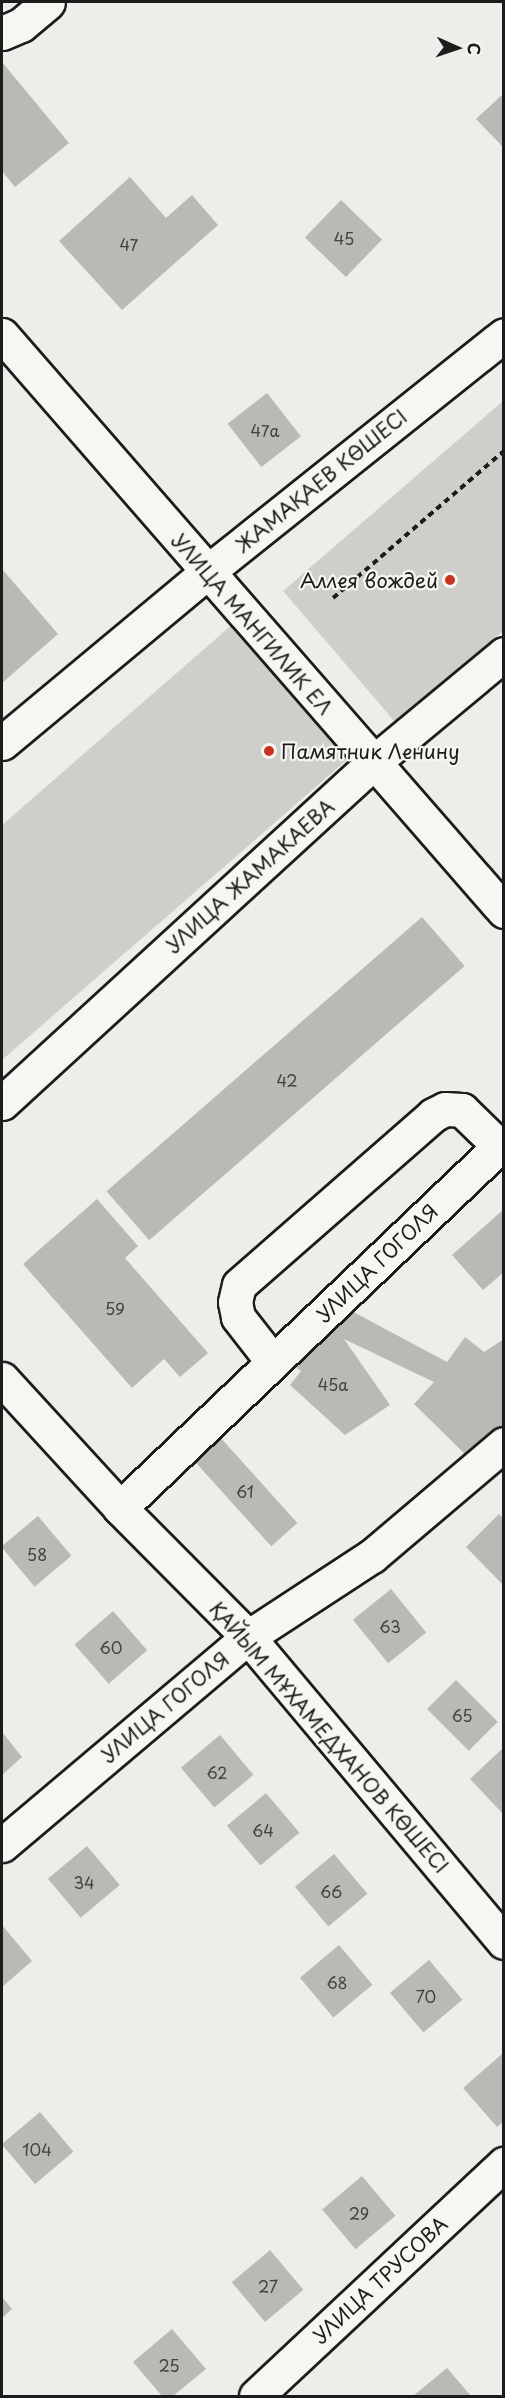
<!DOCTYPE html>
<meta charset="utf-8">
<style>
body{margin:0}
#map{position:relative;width:505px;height:2398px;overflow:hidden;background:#edede9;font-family:"Playpen Sans",sans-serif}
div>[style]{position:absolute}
.green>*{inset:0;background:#cececb}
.building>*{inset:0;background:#b9b9b6;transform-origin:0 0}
.path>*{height:4px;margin-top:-2px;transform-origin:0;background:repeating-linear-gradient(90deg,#1c1c1c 0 6px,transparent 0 10.5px)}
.roads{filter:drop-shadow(2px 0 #1c1c1c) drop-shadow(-2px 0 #1c1c1c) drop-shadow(0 2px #1c1c1c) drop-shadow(0 -2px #1c1c1c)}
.minor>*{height:33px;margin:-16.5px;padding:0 16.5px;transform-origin:16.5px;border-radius:16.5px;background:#f6f6f2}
.dots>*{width:16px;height:16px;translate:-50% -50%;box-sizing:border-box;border:3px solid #f6f6f2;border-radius:50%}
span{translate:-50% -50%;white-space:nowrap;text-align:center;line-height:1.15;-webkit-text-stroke:4.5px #f6f6f2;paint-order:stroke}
.number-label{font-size:16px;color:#434342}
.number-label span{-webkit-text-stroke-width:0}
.street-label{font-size:20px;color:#1c1c1c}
.poi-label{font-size:20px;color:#1c1c1c}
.right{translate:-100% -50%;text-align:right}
.left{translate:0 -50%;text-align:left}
.frame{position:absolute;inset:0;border:3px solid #1c1c1c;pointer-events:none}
.north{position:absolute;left:427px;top:18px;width:60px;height:60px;-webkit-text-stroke:4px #f6f6f2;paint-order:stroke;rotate:93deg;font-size:16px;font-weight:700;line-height:24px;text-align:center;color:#1c1c1c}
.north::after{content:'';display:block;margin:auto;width:21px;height:27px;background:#1c1c1c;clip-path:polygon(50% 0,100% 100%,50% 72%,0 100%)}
</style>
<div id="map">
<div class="green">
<div style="clip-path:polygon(503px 401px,503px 631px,396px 723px,283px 591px)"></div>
<div style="clip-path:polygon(249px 610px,365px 744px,2px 1060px,2px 825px)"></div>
</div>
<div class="building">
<div style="clip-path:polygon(2px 62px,69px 143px,15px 187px,2px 171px)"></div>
<div style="clip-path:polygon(504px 93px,504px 148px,476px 119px)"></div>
<div style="clip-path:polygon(130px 177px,166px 218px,192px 195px,218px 225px,122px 310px,59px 241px)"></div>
<div style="left:341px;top:200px;width:57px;height:52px;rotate:44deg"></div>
<div style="left:267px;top:393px;width:55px;height:50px;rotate:52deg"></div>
<div style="clip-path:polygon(2px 569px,58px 634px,2px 683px)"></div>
<div style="left:422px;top:917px;width:65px;height:418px;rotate:49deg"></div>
<div style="clip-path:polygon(97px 1199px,138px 1246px,125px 1258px,208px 1353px,180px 1377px,164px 1359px,132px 1388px,23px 1264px)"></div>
<div style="clip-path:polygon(504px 1209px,504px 1272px,483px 1290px,452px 1255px)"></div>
<div style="clip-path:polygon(346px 1308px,447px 1362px,465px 1337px,484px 1352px,504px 1339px,504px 1427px,471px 1460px,414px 1404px,434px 1382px,344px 1339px,390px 1405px,345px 1435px,290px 1385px,301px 1371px,284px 1360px)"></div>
<div style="left:219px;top:1436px;width:117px;height:35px;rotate:48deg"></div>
<div style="clip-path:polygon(499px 1514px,504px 1519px,504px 1586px,466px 1547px)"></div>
<div style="left:38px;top:1516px;width:52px;height:48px;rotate:50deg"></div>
<div style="left:391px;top:1589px;width:56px;height:49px;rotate:51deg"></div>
<div style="left:113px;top:1611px;width:52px;height:51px;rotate:49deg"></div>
<div style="left:456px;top:1680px;width:59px;height:41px;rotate:45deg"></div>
<div style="clip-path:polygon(2px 1732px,22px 1757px,2px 1775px)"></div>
<div style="left:220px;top:1735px;width:52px;height:51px;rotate:50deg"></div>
<div style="clip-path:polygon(504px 1747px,504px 1815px,470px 1779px)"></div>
<div style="left:266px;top:1793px;width:52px;height:51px;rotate:50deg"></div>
<div style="left:87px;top:1846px;width:51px;height:51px;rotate:50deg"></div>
<div style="left:334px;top:1854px;width:52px;height:51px;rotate:50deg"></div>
<div style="clip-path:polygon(2px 1925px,32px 1961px,2px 1987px)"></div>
<div style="left:339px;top:1945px;width:52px;height:51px;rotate:50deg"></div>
<div style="left:429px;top:1960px;width:52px;height:51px;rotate:50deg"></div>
<div style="clip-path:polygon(502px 2054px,504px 2121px,497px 2127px,463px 2088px)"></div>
<div style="left:40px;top:2112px;width:52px;height:50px;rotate:50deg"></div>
<div style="left:362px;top:2176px;width:52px;height:52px;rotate:50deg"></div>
<div style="left:270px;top:2250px;width:52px;height:50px;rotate:50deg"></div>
<div style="clip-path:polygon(2px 2297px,12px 2309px,2px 2318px)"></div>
<div style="clip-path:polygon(172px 2329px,206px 2369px,173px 2396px,162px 2396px,133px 2362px)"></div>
<div style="clip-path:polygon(447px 2368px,471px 2396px,413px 2396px)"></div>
</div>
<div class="path">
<div style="left:333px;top:598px;width:225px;rotate:-40.7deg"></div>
</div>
<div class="roads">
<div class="minor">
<div style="left:2px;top:33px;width:21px;rotate:-23deg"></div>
<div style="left:21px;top:25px;width:35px;rotate:-40deg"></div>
<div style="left:2px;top:335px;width:764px;rotate:48.93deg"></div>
<div style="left:2px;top:743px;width:266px;rotate:-39.8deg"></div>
<div style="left:206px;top:573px;width:381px;rotate:-38.6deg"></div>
<div style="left:2px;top:1103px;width:505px;rotate:-42.51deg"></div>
<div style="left:374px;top:762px;width:169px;rotate:-39.7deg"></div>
<div style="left:273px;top:1362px;width:57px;rotate:-127.9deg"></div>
<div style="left:238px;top:1317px;width:15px;rotate:-101deg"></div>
<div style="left:235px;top:1302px;width:17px;rotate:-77deg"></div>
<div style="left:239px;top:1285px;width:258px;rotate:-41.2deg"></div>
<div style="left:433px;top:1115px;width:13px;rotate:-27deg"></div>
<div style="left:445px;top:1109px;width:17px;rotate:3deg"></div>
<div style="left:462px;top:1110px;width:52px;rotate:44.2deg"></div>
<div style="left:2px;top:1379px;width:175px;rotate:47.5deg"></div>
<div style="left:120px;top:1508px;width:182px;rotate:45.2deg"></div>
<div style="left:248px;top:1637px;width:398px;rotate:50deg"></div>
<div style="left:120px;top:1508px;width:530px;rotate:-43.63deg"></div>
<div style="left:2px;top:1845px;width:322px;rotate:-40.2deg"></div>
<div style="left:248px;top:1637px;width:148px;rotate:-33.2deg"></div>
<div style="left:372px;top:1556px;width:173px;rotate:-40.3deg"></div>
<div style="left:256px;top:2396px;width:340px;rotate:-43.1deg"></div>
</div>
</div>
<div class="dots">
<div style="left:450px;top:580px;background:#c8321e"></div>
<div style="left:269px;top:751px;background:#c8321e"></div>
</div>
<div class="number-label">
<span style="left:344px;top:238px">45</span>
<span style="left:129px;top:244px">47</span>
<span style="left:265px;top:430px">47а</span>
<span style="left:287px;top:1080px">42</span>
<span style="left:115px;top:1308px">59</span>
<span style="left:333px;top:1384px">45а</span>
<span style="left:245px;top:1491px">61</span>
<span style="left:37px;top:1554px">58</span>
<span style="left:390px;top:1626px">63</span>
<span style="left:111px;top:1647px">60</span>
<span style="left:462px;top:1715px">65</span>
<span style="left:217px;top:1772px">62</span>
<span style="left:263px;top:1830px">64</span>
<span style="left:84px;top:1882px">34</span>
<span style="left:331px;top:1891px">66</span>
<span style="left:337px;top:1982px">68</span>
<span style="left:426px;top:1996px">70</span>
<span style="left:37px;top:2149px">104</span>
<span style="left:359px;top:2213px">29</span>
<span style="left:268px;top:2286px">27</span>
<span style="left:169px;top:2365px">25</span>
</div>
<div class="street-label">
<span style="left:321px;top:481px;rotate:-39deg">ЖАМАҚАЕВ КӨШЕСІ</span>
<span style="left:252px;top:624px;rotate:49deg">УЛИЦА МАНГИЛИК ЕЛ</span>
<span style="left:250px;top:876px;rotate:-42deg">УЛИЦА ЖАМАКАЕВА</span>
<span style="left:377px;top:1263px;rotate:-44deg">УЛИЦА ГОГОЛЯ</span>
<span style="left:165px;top:1707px;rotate:-40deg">УЛИЦА ГОГОЛЯ</span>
<span style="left:329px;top:1737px;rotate:49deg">ҚАЙЫМ МҰХАМЕДХАНОВ КӨШЕСІ</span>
<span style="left:380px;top:2280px;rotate:-43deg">УЛИЦА ТРУСОВА</span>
</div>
<div class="poi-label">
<span class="right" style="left:438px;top:580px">Аллея вождей</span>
<span class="left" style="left:281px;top:751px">Памятник Ленину</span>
</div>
<div class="frame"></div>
<div class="north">С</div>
</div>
